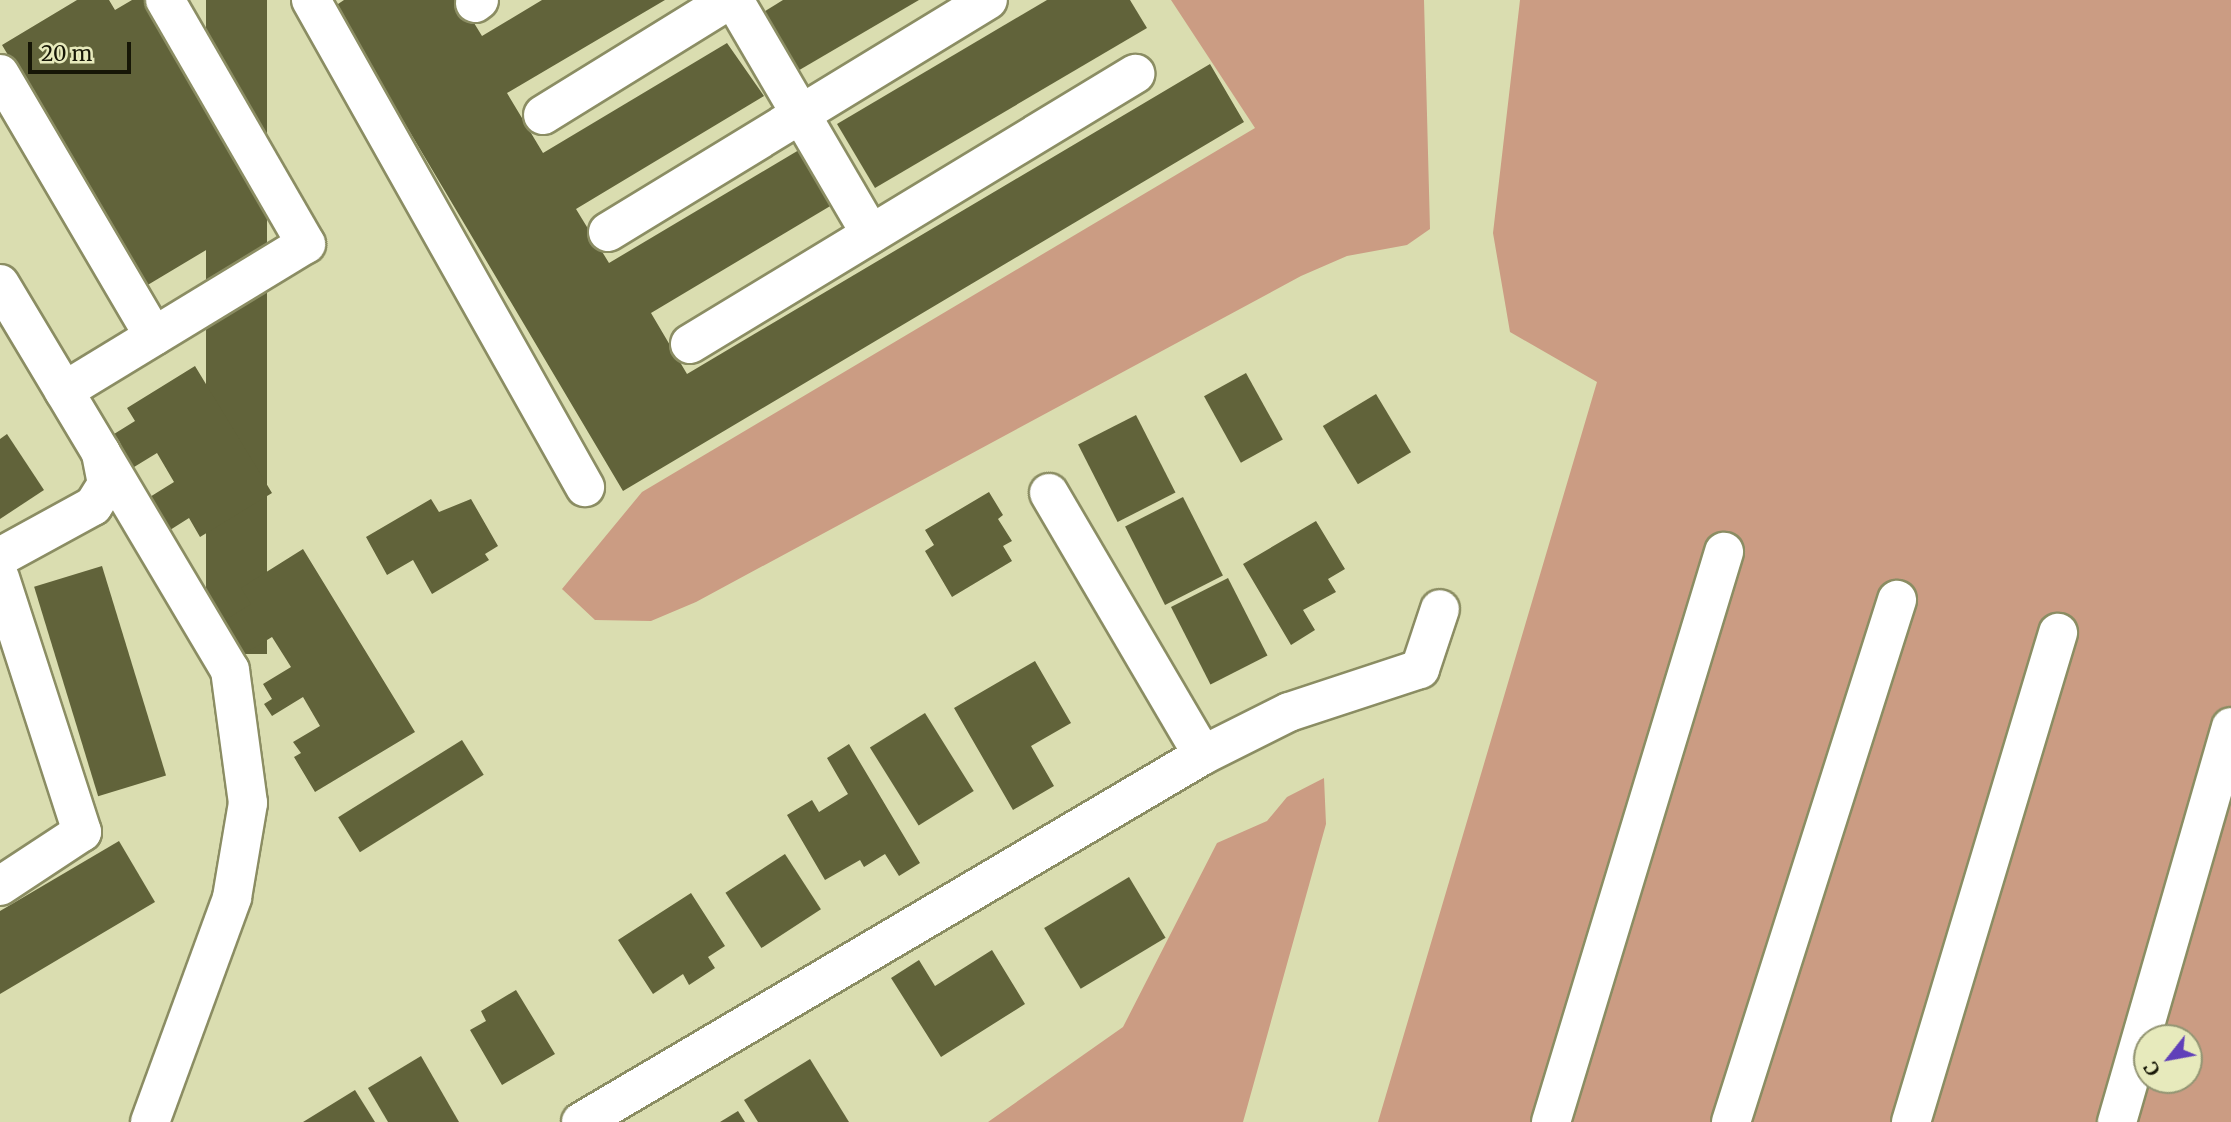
<!DOCTYPE html>
<meta charset="utf-8">
<style>
body{margin:0}
#map{position:relative;width:2231px;height:1122px;overflow:hidden;background:#daddb0;font-family:Merriweather,serif}
div>[style]{position:absolute}
.green>*{inset:0;background:#cb9c83}
.building>*{inset:0;background:#61633a;transform-origin:0 0}
.roads{filter:drop-shadow(2px 0 #8b8d63) drop-shadow(-2px 0 #8b8d63) drop-shadow(0 2px #8b8d63) drop-shadow(0 -2px #8b8d63)}
.minor>*{height:38px;margin:-19px;padding:0 19px;transform-origin:19px;border-radius:19px;background:#fff}
span{translate:-50% -50%;white-space:nowrap;text-align:center;line-height:1.15;-webkit-text-stroke:7px #e7eabc;paint-order:stroke}
.north{position:absolute;left:2133px;top:1024px;width:70px;height:70px;box-sizing:border-box;background:#e7eabc;border:2px solid #939573;border-radius:50%;rotate:239deg;font-size:19px;font-weight:700;line-height:28px;text-align:center;color:#161606}
.north::after{content:'';display:block;margin:auto;width:24px;height:32px;background:#6040b9;clip-path:polygon(50% 0,100% 100%,50% 72%,0 100%)}
.scale{position:absolute;left:28px;top:42px;width:103px;height:32px;box-sizing:border-box;border:4px solid #161606;border-top:0;padding-left:9px;font-size:21px;line-height:24px;white-space:nowrap;color:#161606;-webkit-text-stroke:5px #e7eabc;paint-order:stroke}
</style>
<div id="map">
<div class="green">
<div style="clip-path:polygon(1171px 0,1424px 0,1430px 229px,1407px 245px,1347px 256px,1301px 276px,696px 602px,651px 621px,595px 620px,562px 589px,642px 492px,1255px 128px)"></div>
<div style="clip-path:polygon(evenodd,1520px 0,2231px 0,2231px 1122px,1378px 1122px,1597px 382px,1510px 332px,1493px 233px,1520px 0,2147px 1038px,2189px 1038px,2189px 1080px,2147px 1080px,2147px 1038px)"></div>
<div style="clip-path:polygon(1324px 778px,1326px 824px,1243px 1122px,988px 1122px,1123px 1027px,1217px 843px,1267px 821px,1287px 797px)"></div>
</div>
<div class="building">
<div style="clip-path:polygon(77px 0,109px 0,115px 10px,132px 0,154px 0,278px 207px,146px 286px,2px 45px)"></div>
<div style="left:206px;top:0;width:61px;height:654px"></div>
<div style="clip-path:polygon(344px 0,460px 0,482px 36px,542px 0,665px 0,507px 93px,543px 153px,727px 43px,764px 96px,576px 209px,609px 263px,804px 147px,837px 202px,651px 313px,687px 374px,1210px 64px,1244px 122px,623px 491px,335px 6px)"></div>
<div style="clip-path:polygon(783px 0,919px 0,796px 72px,762px 13px)"></div>
<div style="clip-path:polygon(1047px 0,1130px 0,1147px 28px,875px 188px,837px 124px)"></div>
<div style="clip-path:polygon(195px 366px,272px 493px,200px 537px,189px 518px,159px 537px,145px 500px,174px 482px,157px 453px,121px 475px,106px 439px,135px 421px,127px 408px)"></div>
<div style="left:1246px;top:373px;width:76px;height:48px;rotate:61deg"></div>
<div style="left:1376px;top:394px;width:68px;height:62px;rotate:59deg"></div>
<div style="left:1136px;top:415px;width:87px;height:65px;rotate:63deg"></div>
<div style="clip-path:polygon(7px 434px,44px 490px,0 519px,0 439px)"></div>
<div style="clip-path:polygon(989px 492px,1003px 515px,998px 519px,1012px 541px,1003px 546px,1012px 561px,952px 597px,925px 551px,934px 545px,925px 530px)"></div>
<div style="left:1183px;top:497px;width:88px;height:65px;rotate:63deg"></div>
<div style="clip-path:polygon(431px 499px,439px 512px,471px 499px,498px 546px,485px 554px,489px 560px,432px 594px,413px 560px,387px 575px,366px 537px)"></div>
<div style="clip-path:polygon(1316px 521px,1345px 569px,1328px 579px,1336px 592px,1303px 610px,1315px 630px,1291px 645px,1243px 564px)"></div>
<div style="clip-path:polygon(303px 549px,415px 732px,315px 792px,294px 757px,301px 753px,293px 742px,320px 726px,303px 697px,272px 716px,264px 704px,272px 699px,263px 684px,291px 667px,272px 637px,239px 657px,222px 622px,251px 604px,241px 588px)"></div>
<div style="left:102px;top:566px;width:219px;height:71px;rotate:73deg"></div>
<div style="left:1228px;top:578px;width:87px;height:64px;rotate:63deg"></div>
<div style="clip-path:polygon(1035px 661px,1071px 723px,1031px 746px,1054px 786px,1013px 810px,954px 708px)"></div>
<div style="left:925px;top:713px;width:92px;height:65px;rotate:58deg"></div>
<div style="left:462px;top:740px;width:41px;height:146px;rotate:58deg"></div>
<div style="clip-path:polygon(849px 744px,920px 863px,899px 876px,885px 854px,864px 867px,860px 860px,825px 880px,787px 815px,812px 800px,819px 812px,848px 794px,827px 758px)"></div>
<div style="clip-path:polygon(119px 841px,155px 902px,0 994px,0 911px)"></div>
<div style="left:785px;top:854px;width:66px;height:71px;rotate:57deg"></div>
<div style="left:1129px;top:877px;width:71px;height:99px;rotate:59deg"></div>
<div style="clip-path:polygon(691px 893px,725px 946px,708px 957px,715px 968px,689px 985px,683px 974px,653px 994px,618px 940px)"></div>
<div style="clip-path:polygon(992px 950px,1025px 1004px,941px 1057px,891px 978px,919px 960px,935px 986px)"></div>
<div style="clip-path:polygon(516px 990px,555px 1054px,502px 1085px,470px 1030px,486px 1021px,481px 1011px)"></div>
<div style="clip-path:polygon(421px 1056px,459px 1122px,388px 1122px,368px 1088px)"></div>
<div style="clip-path:polygon(810px 1059px,849px 1122px,758px 1122px,744px 1100px)"></div>
<div style="clip-path:polygon(355px 1090px,375px 1122px,303px 1122px)"></div>
<div style="clip-path:polygon(738px 1111px,745px 1122px,720px 1122px)"></div>
</div>
<div class="roads">
<div class="minor">
<div style="left:311px;top:0;width:559px;rotate:60.64deg"></div>
<div style="left:734px;top:0;width:271px;rotate:59.7deg"></div>
<div style="left:475px;top:3px;width:5px;rotate:-37deg"></div>
<div style="left:0;top:74px;width:304px;rotate:59.6deg"></div>
<div style="left:543px;top:115px;width:219px;rotate:-31.7deg"></div>
<div style="left:608px;top:232px;width:445px;rotate:-31.4deg"></div>
<div style="left:0;top:284px;width:197px;rotate:59.1deg"></div>
<div style="left:101px;top:453px;width:32px;rotate:79deg"></div>
<div style="left:107px;top:484px;width:26px;rotate:122deg"></div>
<div style="left:93px;top:506px;width:106px;rotate:151.3deg"></div>
<div style="left:690px;top:344px;width:521px;rotate:-31.25deg"></div>
<div style="left:64px;top:391px;width:283px;rotate:-31.3deg"></div>
<div style="left:306px;top:244px;width:282px;rotate:-120deg"></div>
<div style="left:101px;top:453px;width:252px;rotate:59.3deg"></div>
<div style="left:230px;top:670px;width:134px;rotate:82.3deg"></div>
<div style="left:248px;top:803px;width:96px;rotate:99.6deg"></div>
<div style="left:232px;top:898px;width:239px;rotate:110.1deg"></div>
<div style="left:1049px;top:493px;width:304px;rotate:59.6deg"></div>
<div style="left:0;top:578px;width:267px;rotate:72.1deg"></div>
<div style="left:82px;top:832px;width:98px;rotate:146.6deg"></div>
<div style="left:581px;top:1122px;width:722px;rotate:-30.54deg"></div>
<div style="left:1203px;top:755px;width:96px;rotate:-26.6deg"></div>
<div style="left:1289px;top:712px;width:138px;rotate:-18.2deg"></div>
<div style="left:1420px;top:669px;width:63px;rotate:-71.6deg"></div>
<div style="left:1551px;top:1122px;width:596px;rotate:-73.12deg"></div>
<div style="left:1731px;top:1122px;width:548px;rotate:-72.36deg"></div>
<div style="left:1911px;top:1122px;width:511px;rotate:-73.27deg"></div>
<div style="left:2117px;top:1122px;width:411px;rotate:-73.9deg"></div>
</div>
</div>
<div class="north">С</div>
<div class="scale">20 m</div>
</div>
